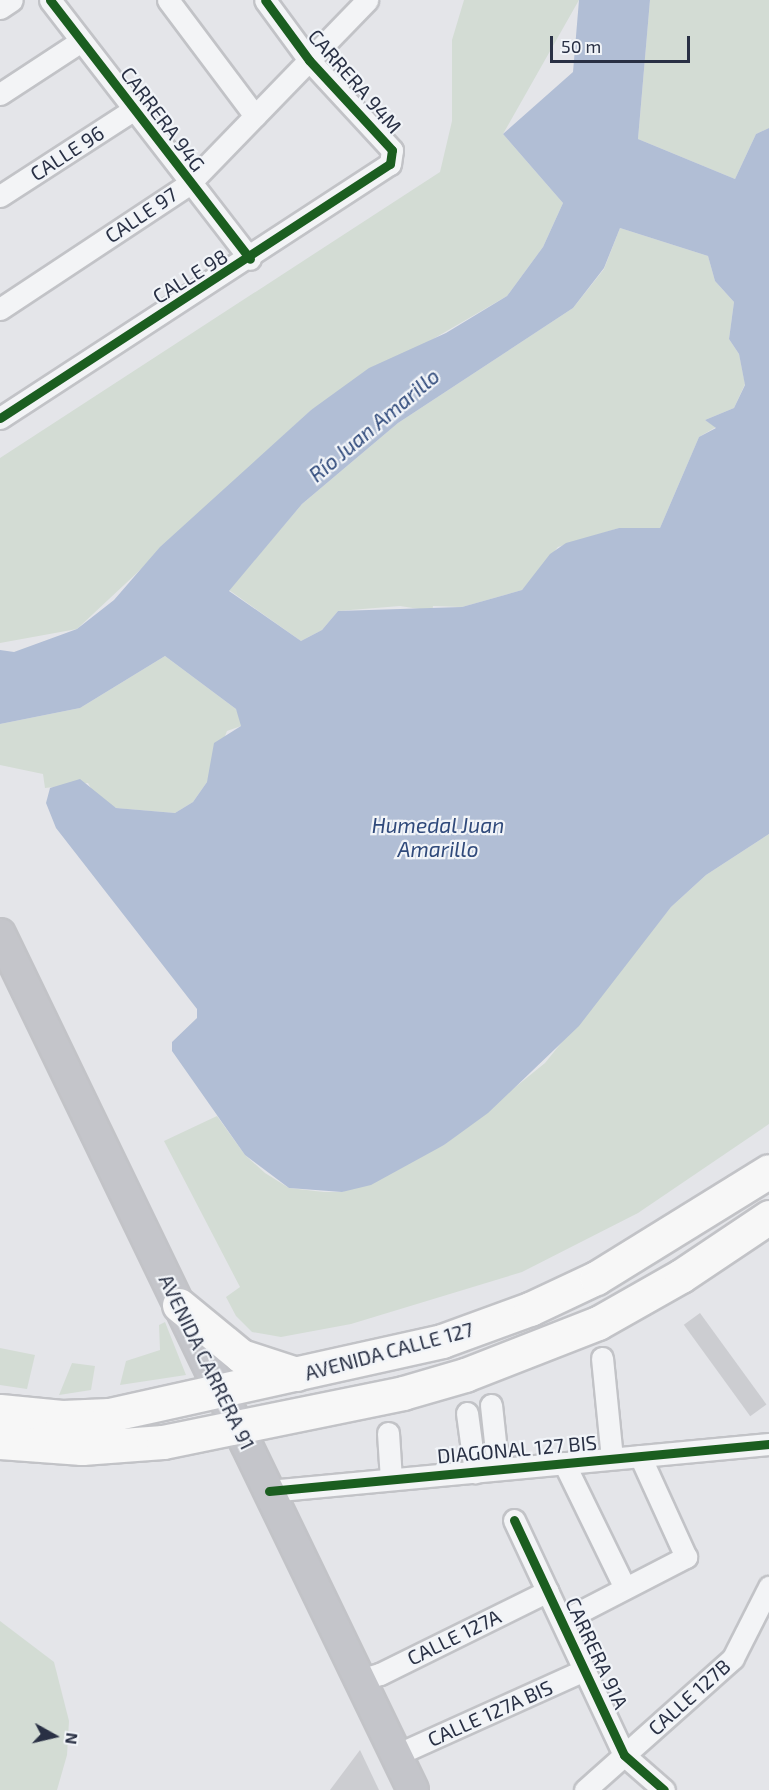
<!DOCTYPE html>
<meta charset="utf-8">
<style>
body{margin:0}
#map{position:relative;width:769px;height:1790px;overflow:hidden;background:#e4e5e9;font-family:"Exo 2",sans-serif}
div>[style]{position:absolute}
.green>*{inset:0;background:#d3dcd4}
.water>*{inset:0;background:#b1bed5}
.building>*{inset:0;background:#cccdd1;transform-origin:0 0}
.roads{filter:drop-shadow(2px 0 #c2c3c7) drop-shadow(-2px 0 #c2c3c7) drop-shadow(0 2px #c2c3c7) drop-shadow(0 -2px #c2c3c7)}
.street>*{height:21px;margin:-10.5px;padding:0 10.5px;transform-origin:10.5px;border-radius:10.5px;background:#f3f4f6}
.secondary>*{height:30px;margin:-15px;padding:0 15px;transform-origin:15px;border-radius:15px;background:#c4c5ca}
.primary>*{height:33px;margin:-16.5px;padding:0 16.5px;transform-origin:16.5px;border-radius:16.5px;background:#f7f7f7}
.cycleway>*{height:9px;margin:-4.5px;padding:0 4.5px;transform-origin:4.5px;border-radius:4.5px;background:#1b5e20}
span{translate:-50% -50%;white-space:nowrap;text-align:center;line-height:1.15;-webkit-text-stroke:4.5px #f1f4f8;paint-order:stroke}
.street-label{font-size:20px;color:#293044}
.water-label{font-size:21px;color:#304a7b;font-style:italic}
.north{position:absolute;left:24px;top:1706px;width:60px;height:60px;-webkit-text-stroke:4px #f1f4f8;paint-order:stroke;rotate:98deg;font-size:16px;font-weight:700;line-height:24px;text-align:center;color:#293044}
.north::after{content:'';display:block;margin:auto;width:21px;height:27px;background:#293044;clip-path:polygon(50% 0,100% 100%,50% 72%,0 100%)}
.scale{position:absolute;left:550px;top:36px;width:140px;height:27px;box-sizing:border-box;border:3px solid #293044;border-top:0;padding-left:8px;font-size:18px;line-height:21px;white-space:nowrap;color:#293044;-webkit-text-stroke:4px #f1f4f8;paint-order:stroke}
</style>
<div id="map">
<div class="green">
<div style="clip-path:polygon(464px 0,579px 0,503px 134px,563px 203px,543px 247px,507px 296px,311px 410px,77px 629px,0 643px,0 458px,440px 172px,452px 121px,452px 40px)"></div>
<div style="clip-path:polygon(650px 0,769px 0,769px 128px,756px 134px,735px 179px,638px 139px)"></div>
<div style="clip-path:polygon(620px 228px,708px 256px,715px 281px,734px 302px,729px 339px,739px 354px,745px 384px,734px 408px,705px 420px,716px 427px,699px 437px,660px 528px,619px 528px,558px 547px,522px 590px,462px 607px,433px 606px,432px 611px,400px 606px,338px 611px,322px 630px,301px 641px,229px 590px,302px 504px,398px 423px,573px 308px,604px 269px)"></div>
<div style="clip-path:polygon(165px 656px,236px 709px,241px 719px,241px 726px,227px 731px,207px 782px,193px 802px,175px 813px,116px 808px,95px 796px,88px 783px,45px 788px,43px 774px,0 765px,0 724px,80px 708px)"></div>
<div style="clip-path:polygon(769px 834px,769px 1124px,638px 1213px,522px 1272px,351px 1324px,281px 1337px,252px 1332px,236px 1316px,226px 1297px,240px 1287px,164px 1141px,217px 1116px,245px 1155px,265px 1173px,289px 1188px,324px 1192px,342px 1192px,444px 1145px,545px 1063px,671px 907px,706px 875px)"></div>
<div style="clip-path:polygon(165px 1322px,186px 1375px,120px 1385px,126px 1361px,160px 1350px,159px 1325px)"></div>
<div style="clip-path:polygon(0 1348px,35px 1355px,27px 1389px,0 1385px)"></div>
<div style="clip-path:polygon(72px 1363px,95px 1366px,91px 1390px,59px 1395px)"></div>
<div style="clip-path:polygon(0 1621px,54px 1662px,69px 1721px,67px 1755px,57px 1790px,0 1790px)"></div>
</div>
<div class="water">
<div style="clip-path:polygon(evenodd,579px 0,650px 0,638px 139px,735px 179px,756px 134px,769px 128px,769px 834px,706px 875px,671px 907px,579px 1026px,488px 1113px,444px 1145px,371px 1185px,342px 1192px,289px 1188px,245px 1155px,172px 1051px,172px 1042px,197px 1018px,197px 1009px,56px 828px,46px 803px,50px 788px,80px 779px,116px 808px,175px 813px,193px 802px,207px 782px,214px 743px,241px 726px,236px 709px,165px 656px,80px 708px,0 724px,0 650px,14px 652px,77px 629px,114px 600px,160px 547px,311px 410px,369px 368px,446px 333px,507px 296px,543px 247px,563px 203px,503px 134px,573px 72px,579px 0,620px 228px,708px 256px,715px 281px,734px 302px,729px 339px,739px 354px,745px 385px,734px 408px,705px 420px,716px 428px,699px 437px,660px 528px,619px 528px,566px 543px,550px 554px,522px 590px,462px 607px,338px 611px,322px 630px,301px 641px,229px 591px,302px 504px,398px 423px,573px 308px,604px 268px,620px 228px)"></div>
</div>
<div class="building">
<div style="left:700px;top:1313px;width:113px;height:20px;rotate:54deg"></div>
<div style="clip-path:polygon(360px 1750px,379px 1790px,330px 1790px)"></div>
</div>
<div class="roads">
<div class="street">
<div style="left:50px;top:0;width:327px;rotate:52.3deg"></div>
<div style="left:168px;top:0;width:145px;rotate:53.1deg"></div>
<div style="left:0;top:8px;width:14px;rotate:-34deg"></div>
<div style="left:0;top:94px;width:97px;rotate:-33.2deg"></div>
<div style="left:0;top:196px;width:158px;rotate:-32.9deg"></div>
<div style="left:0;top:309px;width:227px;rotate:-33.5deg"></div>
<div style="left:189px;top:184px;width:256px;rotate:-45.9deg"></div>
<div style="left:0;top:418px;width:465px;rotate:-33.1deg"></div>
<div style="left:390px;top:164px;width:14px;rotate:-82deg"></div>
<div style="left:392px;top:150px;width:122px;rotate:-132.7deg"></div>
<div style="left:309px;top:60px;width:74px;rotate:-126.3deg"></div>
<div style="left:602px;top:1358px;width:100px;rotate:84.3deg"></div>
<div style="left:491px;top:1405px;width:64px;rotate:83.8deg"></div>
<div style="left:467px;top:1413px;width:60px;rotate:82.3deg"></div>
<div style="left:388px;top:1433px;width:46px;rotate:86.3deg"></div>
<div style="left:564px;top:1463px;width:139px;rotate:64deg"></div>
<div style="left:269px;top:1491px;width:502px;rotate:-5.37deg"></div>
<div style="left:514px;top:1520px;width:259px;rotate:64.9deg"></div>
<div style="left:624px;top:1755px;width:53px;rotate:41.2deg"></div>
<div style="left:562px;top:1621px;width:140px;rotate:-27.3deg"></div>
<div style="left:686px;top:1557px;width:111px;rotate:-114.5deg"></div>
<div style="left:360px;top:1680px;width:21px;rotate:-17deg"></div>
<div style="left:380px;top:1674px;width:187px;rotate:-26.3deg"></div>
<div style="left:396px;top:1755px;width:206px;rotate:-24.3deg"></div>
<div style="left:585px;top:1790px;width:198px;rotate:-41.7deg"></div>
<div style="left:733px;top:1658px;width:80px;rotate:-63.1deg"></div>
</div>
<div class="secondary">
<div style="left:0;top:934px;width:950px;rotate:64.24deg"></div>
</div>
<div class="primary">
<div style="left:179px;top:1305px;width:80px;rotate:39.4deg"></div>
<div style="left:241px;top:1356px;width:58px;rotate:18.1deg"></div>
<div style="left:0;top:1411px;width:62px;rotate:5.5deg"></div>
<div style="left:62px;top:1417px;width:47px;rotate:-2.4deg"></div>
<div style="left:109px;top:1415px;width:341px;rotate:-12.5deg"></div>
<div style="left:442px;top:1341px;width:94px;rotate:-20deg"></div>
<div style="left:530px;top:1309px;width:73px;rotate:-25.2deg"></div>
<div style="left:596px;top:1278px;width:203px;rotate:-31.7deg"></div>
<div style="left:0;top:1442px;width:82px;rotate:4.2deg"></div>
<div style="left:82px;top:1448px;width:81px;rotate:-4.2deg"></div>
<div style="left:163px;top:1442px;width:245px;rotate:-11.5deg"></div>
<div style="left:403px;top:1393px;width:65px;rotate:-16.2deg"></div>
<div style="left:465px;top:1375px;width:143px;rotate:-21.4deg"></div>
<div style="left:598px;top:1323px;width:95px;rotate:-29.5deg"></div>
<div style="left:681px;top:1276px;width:106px;rotate:-33.8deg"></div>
</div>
</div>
<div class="cycleway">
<div style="left:50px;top:0;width:327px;rotate:52.3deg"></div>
<div style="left:0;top:418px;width:465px;rotate:-33.1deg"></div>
<div style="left:390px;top:164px;width:14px;rotate:-82deg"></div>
<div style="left:392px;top:150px;width:122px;rotate:-132.7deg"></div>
<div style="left:309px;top:60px;width:74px;rotate:-126.3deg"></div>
<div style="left:269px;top:1491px;width:502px;rotate:-5.37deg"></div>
<div style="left:514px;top:1520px;width:259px;rotate:64.9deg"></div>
<div style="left:624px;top:1755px;width:53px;rotate:41.2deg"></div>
</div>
<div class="street-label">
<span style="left:355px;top:81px;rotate:49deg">CARRERA 94M</span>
<span style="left:163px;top:119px;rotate:53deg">CARRERA 94G</span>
<span style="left:67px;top:153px;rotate:-33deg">CALLE 96</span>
<span style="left:141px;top:215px;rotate:-34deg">CALLE 97</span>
<span style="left:190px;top:276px;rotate:-32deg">CALLE 98</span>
<span style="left:389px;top:1351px;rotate:-15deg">AVENIDA CALLE 127</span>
<span style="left:207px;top:1362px;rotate:64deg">AVENIDA CARRERA 91</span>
<span style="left:517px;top:1449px;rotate:-5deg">DIAGONAL 127 BIS</span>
<span style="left:454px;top:1637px;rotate:-26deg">CALLE 127A</span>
<span style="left:597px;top:1653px;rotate:65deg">CARRERA 91A</span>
<span style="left:689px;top:1697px;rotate:-42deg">CALLE 127B</span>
<span style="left:490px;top:1713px;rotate:-24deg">CALLE 127A BIS</span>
</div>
<div class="water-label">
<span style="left:374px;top:425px;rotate:-40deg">Río Juan Amarillo</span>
<span style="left:438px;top:837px">Humedal Juan<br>Amarillo</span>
</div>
<div class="north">N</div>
<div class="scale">50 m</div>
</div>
